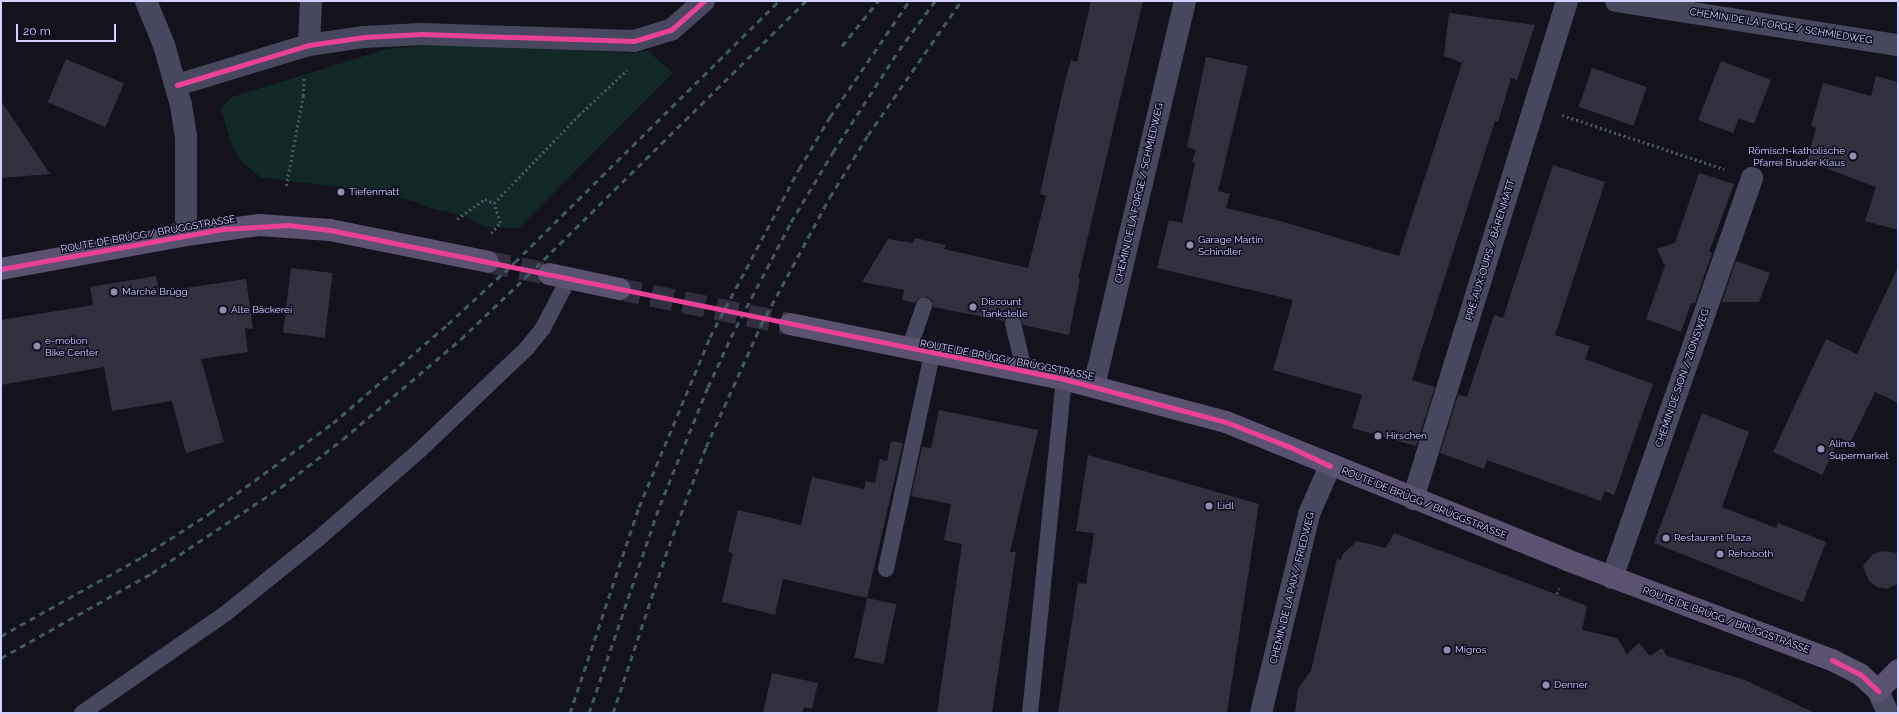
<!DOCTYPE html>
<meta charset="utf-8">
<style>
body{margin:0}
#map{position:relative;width:1899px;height:714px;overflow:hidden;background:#14121d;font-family:Raleway,sans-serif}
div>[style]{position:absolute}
.green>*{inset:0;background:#112827}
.building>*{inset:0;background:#32303f;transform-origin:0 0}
.primary-tunnel>*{height:22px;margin-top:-11px;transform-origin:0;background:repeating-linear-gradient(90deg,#302e3f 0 22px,transparent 0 33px)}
.path>*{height:2.5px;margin-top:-1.25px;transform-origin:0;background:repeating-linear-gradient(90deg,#495964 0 2px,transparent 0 5px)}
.service>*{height:16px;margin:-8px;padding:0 8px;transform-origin:8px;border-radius:8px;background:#47485e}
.minor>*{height:22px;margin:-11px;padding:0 11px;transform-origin:11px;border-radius:11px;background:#47485e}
.secondary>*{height:22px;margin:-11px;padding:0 11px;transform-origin:11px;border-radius:11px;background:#4b4c64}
.primary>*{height:22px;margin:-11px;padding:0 11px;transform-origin:11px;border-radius:11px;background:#5b526f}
.rail>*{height:3px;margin-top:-1.5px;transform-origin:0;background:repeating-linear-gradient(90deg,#415865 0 6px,transparent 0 11px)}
.cycleway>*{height:5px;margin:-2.5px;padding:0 2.5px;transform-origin:2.5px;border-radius:2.5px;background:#ea4096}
.dots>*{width:11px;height:11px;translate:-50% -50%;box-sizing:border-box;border:2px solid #100e22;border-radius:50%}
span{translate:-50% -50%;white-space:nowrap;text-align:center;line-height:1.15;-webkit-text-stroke:3px #100e22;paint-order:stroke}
.street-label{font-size:10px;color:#d1d0fe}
.poi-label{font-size:10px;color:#d1d0fe}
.right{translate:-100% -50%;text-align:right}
.left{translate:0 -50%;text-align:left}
.frame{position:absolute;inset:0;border:2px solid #d1d0fe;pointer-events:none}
.scale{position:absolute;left:16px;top:24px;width:100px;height:18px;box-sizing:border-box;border:2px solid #d1d0fe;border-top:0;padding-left:5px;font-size:12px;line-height:14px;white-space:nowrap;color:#d1d0fe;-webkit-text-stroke:3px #100e22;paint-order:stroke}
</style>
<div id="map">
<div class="green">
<div style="clip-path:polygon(427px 45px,509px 46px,627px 53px,648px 51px,673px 73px,519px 228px,484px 227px,468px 217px,430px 208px,417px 202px,360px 190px,260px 177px,242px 162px,232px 146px,221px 109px,232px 97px,387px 49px)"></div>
</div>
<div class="building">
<div style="clip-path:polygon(1091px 1px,1143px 1px,1078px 279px,1080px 279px,1069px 335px,1023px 325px,1020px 317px,1015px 314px,1007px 316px,1004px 321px,933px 307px,931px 300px,927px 297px,918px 299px,915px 303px,902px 300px,904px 290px,862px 282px,888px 239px,913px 243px,915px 238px,946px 245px,944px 249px,1028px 268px,1046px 196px,1040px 194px,1065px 81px,1071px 60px,1077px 62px)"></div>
<div style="clip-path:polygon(1449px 13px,1535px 25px,1517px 80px,1511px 78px,1498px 122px,1495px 121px,1412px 380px,1435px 387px,1416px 446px,1352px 428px,1362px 395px,1273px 370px,1293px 300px,1157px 268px,1169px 220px,1182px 223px,1195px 163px,1192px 162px,1196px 150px,1187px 147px,1206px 57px,1248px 66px,1218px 191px,1230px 194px,1226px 208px,1280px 221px,1399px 256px,1462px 63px,1444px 56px)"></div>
<div style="left:66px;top:59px;width:63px;height:47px;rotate:23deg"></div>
<div style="clip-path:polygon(1721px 61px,1771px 80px,1754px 124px,1739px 118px,1733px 133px,1698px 120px)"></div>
<div style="left:1592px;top:68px;width:58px;height:41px;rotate:19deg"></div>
<div style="clip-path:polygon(1876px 76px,1898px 82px,1898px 230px,1865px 221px,1876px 187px,1807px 161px,1816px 128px,1811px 126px,1823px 83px,1871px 96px)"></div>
<div style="clip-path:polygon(1px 101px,26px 138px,50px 174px,1px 178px)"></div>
<div style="clip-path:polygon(1553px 165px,1605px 182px,1555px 335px,1590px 346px,1585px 359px,1653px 384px,1614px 495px,1605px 491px,1601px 501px,1487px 460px,1484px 469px,1440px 453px,1458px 395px,1467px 397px,1494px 315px,1503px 318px)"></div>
<div style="clip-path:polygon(1699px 173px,1734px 184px,1709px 252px,1712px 253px,1695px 303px,1691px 303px,1681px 332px,1646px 319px,1665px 266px,1657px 249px,1675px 243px)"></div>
<div style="clip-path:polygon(1736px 261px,1770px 273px,1759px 302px,1722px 302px)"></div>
<div style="clip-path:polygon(1898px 267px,1898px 403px,1875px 392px,1850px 443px,1840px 438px,1822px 475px,1773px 452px,1826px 339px,1857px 354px)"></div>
<div style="left:291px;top:268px;width:42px;height:65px;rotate:7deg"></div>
<div style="clip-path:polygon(156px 276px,159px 292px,246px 279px,253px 329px,245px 328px,248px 352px,201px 359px,224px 442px,186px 453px,172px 401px,112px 411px,104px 367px,1px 385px,1px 320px,93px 305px,90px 287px)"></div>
<div style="clip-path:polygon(939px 410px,1038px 430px,1010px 552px,1016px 552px,992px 713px,937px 713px,962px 544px,944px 540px,951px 504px,911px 496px,922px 447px,931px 448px)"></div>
<div style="clip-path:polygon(1702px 413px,1749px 432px,1722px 507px,1776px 528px,1778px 523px,1826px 542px,1803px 602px,1654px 543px)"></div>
<div style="clip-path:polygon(891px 441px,903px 443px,867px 598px,783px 579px,775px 615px,722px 602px,733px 553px,728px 552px,738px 510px,801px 525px,812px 477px,864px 489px,866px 481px,875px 483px,880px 459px,887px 461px)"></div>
<div style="clip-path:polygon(1088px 455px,1259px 504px,1227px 713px,1058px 713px,1078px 583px,1086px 584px,1094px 533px,1076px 531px)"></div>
<div style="clip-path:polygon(1394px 533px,1587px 606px,1582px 630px,1617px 638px,1627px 654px,1639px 643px,1650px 656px,1662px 648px,1667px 656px,1745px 680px,1815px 713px,1295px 713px,1298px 688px,1311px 671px,1337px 559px,1341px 560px,1342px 555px,1357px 541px,1386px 548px)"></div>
<div style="clip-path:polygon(1882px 551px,1898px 553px,1898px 584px,1886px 589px,1877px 587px,1869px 581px,1863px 566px,1873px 554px)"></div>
<div style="left:867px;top:598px;width:30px;height:61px;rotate:12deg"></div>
<div style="clip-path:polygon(772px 673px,818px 683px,812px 709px,804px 707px,802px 713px,763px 713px)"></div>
</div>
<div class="primary-tunnel">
<div style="left:488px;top:262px;width:62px;rotate:11.1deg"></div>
<div style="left:619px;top:289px;width:175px;rotate:11.6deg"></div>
</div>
<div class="path">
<div style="left:1562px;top:115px;width:171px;rotate:18.4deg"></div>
<div style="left:286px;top:186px;width:92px;rotate:-79.3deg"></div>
<div style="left:303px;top:96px;width:20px;rotate:-87deg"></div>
<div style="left:457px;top:219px;width:34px;rotate:-36deg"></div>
<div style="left:485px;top:199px;width:10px;rotate:24deg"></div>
<div style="left:491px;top:233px;width:13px;rotate:-48deg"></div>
<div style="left:500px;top:223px;width:21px;rotate:-107deg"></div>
<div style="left:494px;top:203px;width:122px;rotate:-46deg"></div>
<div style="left:579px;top:115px;width:66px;rotate:-43.2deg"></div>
<div style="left:1557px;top:594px;width:6px;rotate:-72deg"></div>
</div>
<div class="service">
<div style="left:1013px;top:323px;width:48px;rotate:76.8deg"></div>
<div style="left:909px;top:349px;width:46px;rotate:-70.8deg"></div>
<div style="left:886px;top:569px;width:220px;rotate:-77.9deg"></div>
<div style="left:82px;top:713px;width:174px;rotate:-34.7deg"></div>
<div style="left:225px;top:614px;width:119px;rotate:-38.9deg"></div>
<div style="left:318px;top:539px;width:135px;rotate:-41.1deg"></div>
<div style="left:420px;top:450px;width:148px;rotate:-43.6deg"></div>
<div style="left:527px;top:348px;width:26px;rotate:-51deg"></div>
<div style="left:543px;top:328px;width:56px;rotate:-62.5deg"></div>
<div style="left:1030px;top:713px;width:336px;rotate:-84.2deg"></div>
</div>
<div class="minor">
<div style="left:146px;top:1px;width:48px;rotate:67.8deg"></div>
<div style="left:164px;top:45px;width:62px;rotate:74.2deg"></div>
<div style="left:181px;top:105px;width:32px;rotate:81deg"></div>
<div style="left:186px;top:137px;width:98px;rotate:90deg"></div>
<div style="left:1616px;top:1px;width:285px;rotate:8.9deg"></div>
<div style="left:309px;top:45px;width:44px;rotate:-87.4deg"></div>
<div style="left:177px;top:85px;width:138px;rotate:-16.9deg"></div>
<div style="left:309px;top:45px;width:56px;rotate:-8.3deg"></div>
<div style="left:364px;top:37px;width:58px;rotate:-3deg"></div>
<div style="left:422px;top:34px;width:212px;rotate:1.9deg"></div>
<div style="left:634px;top:41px;width:39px;rotate:-17deg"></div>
<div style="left:671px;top:30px;width:44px;rotate:-41.3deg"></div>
<div style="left:1094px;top:386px;width:396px;rotate:-76.7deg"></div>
<div style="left:1413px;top:499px;width:521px;rotate:-72.82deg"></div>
<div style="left:1612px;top:578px;width:424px;rotate:-70.7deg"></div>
<div style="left:1261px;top:713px;width:205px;rotate:-76.4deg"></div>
<div style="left:1309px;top:514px;width:52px;rotate:-66.4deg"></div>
</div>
<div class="secondary">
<div style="left:1878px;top:691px;width:24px;rotate:66deg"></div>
</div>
<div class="primary">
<div style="left:1px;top:269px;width:188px;rotate:-10.4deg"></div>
<div style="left:186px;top:235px;width:74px;rotate:-7.8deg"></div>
<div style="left:259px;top:225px;width:71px;rotate:4deg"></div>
<div style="left:330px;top:230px;width:161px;rotate:11.4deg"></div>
<div style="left:549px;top:274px;width:72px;rotate:12.1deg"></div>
<div style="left:790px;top:324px;width:279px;rotate:11.4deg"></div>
<div style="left:1064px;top:379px;width:168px;rotate:14.9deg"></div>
<div style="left:1226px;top:422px;width:368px;rotate:22deg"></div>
<div style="left:1567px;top:560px;width:283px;rotate:20.7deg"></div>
<div style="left:1832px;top:660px;width:31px;rotate:27deg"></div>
<div style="left:1860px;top:674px;width:25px;rotate:43deg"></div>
<div style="left:1878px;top:691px;width:29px;rotate:-46deg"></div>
</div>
<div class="rail">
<div style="left:842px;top:46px;width:58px;rotate:-51.3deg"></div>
<div style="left:1px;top:636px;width:162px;rotate:-29.3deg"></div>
<div style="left:142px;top:557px;width:81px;rotate:-32.9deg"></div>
<div style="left:210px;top:513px;width:152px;rotate:-36.2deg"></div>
<div style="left:333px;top:423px;width:152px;rotate:-40.7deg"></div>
<div style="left:448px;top:324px;width:91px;rotate:-42.8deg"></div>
<div style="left:515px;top:262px;width:371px;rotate:-44.7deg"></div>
<div style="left:1px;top:658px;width:173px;rotate:-29.4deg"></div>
<div style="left:152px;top:573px;width:155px;rotate:-33.7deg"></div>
<div style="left:281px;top:487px;width:78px;rotate:-37.7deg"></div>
<div style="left:343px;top:439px;width:155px;rotate:-40.3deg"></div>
<div style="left:461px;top:339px;width:93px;rotate:-43.7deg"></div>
<div style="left:528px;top:275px;width:390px;rotate:-44.6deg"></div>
<div style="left:570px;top:713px;width:217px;rotate:-71.5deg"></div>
<div style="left:639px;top:507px;width:184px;rotate:-67.3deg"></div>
<div style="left:710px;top:337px;width:190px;rotate:-62.1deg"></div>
<div style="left:799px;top:169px;width:61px;rotate:-59.2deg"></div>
<div style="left:830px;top:117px;width:140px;rotate:-55.7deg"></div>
<div style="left:589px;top:713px;width:220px;rotate:-71.2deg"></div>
<div style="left:660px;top:505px;width:127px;rotate:-67.9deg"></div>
<div style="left:708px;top:387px;width:55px;rotate:-65.3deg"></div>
<div style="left:731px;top:337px;width:130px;rotate:-62.4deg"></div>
<div style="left:791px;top:222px;width:82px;rotate:-59deg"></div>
<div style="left:833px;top:152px;width:121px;rotate:-57.1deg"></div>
<div style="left:899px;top:50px;width:61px;rotate:-53.7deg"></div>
<div style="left:613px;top:713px;width:176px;rotate:-71.5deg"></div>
<div style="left:669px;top:546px;width:106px;rotate:-69.5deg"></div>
<div style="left:706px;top:447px;width:134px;rotate:-65.7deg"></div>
<div style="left:761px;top:325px;width:145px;rotate:-61.7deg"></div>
<div style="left:830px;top:197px;width:73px;rotate:-58.5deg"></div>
<div style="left:868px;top:135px;width:163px;rotate:-55.2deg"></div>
</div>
<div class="cycleway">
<div style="left:177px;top:85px;width:138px;rotate:-16.9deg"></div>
<div style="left:309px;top:45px;width:56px;rotate:-8.3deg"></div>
<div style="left:364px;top:37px;width:58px;rotate:-3deg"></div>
<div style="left:422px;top:34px;width:212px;rotate:1.9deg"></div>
<div style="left:634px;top:41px;width:39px;rotate:-17deg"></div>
<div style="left:671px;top:30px;width:44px;rotate:-41.3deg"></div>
<div style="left:1px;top:269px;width:227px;rotate:-10.2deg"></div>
<div style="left:224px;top:229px;width:64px;rotate:-3.6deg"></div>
<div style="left:288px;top:225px;width:42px;rotate:6.8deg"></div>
<div style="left:330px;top:230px;width:749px;rotate:11.47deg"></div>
<div style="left:1064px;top:379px;width:168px;rotate:14.9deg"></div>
<div style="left:1226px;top:422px;width:69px;rotate:21.3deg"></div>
<div style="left:1290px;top:447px;width:44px;rotate:25.4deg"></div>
<div style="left:1832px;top:660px;width:31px;rotate:27deg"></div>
<div style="left:1860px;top:674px;width:25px;rotate:43deg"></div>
</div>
<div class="dots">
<div style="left:1853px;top:156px;background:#8f8eaf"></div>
<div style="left:341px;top:192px;background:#8f8eaf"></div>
<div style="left:1190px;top:245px;background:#8f8eaf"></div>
<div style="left:114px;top:292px;background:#8f8eaf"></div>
<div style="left:973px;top:307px;background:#8f8eaf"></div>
<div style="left:223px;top:310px;background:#8f8eaf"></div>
<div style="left:37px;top:346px;background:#8f8eaf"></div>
<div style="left:1378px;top:436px;background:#8f8eaf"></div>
<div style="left:1821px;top:449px;background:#8f8eaf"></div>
<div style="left:1209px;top:506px;background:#8f8eaf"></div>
<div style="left:1666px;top:538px;background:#8f8eaf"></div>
<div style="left:1720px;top:554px;background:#8f8eaf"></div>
<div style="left:1447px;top:650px;background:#8f8eaf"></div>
<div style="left:1546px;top:685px;background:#8f8eaf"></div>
</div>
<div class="street-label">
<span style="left:1781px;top:26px;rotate:9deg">CHEMIN DE LA FORGE / SCHMIEDWEG</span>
<span style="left:1139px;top:193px;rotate:-77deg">CHEMIN DE LA FORGE / SCHMIEDWEG</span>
<span style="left:148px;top:234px;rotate:-10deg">ROUTE DE BRÜGG / BRÜGGSTRASSE</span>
<span style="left:1490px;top:250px;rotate:-73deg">PRÉ-AUX-OURS / BÄRENMATT</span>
<span style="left:1007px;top:360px;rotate:11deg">ROUTE DE BRÜGG / BRÜGGSTRASSE</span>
<span style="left:1682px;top:378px;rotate:-71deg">CHEMIN DE SION / ZIONSWEG</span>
<span style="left:1424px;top:503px;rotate:22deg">ROUTE DE BRÜGG / BRÜGGSTRASSE</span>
<span style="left:1292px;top:588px;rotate:-76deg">CHEMIN DE LA PAIX / FRIEDWEG</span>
<span style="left:1726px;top:620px;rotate:20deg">ROUTE DE BRÜGG / BRÜGGSTRASSE</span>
</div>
<div class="poi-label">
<span class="right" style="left:1845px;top:156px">Römisch-katholische<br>Pfarrei Bruder Klaus</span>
<span class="left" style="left:349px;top:192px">Tiefenmatt</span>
<span class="left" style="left:1198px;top:245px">Garage Martin<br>Schindler</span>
<span class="left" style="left:122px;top:292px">Marché Brügg</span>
<span class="left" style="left:981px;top:307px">Discount<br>Tankstelle</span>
<span class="left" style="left:231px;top:310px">Alte Bäckerei</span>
<span class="left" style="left:45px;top:346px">e-motion<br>Bike Center</span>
<span class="left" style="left:1386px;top:436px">Hirschen</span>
<span class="left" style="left:1829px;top:449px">Alima<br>Supermarket</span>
<span class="left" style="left:1217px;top:506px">Lidl</span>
<span class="left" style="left:1674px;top:538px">Restaurant Plaza</span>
<span class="left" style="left:1728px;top:554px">Rehoboth</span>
<span class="left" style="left:1455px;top:650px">Migros</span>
<span class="left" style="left:1554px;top:685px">Denner</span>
</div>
<div class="frame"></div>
<div class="scale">20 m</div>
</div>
